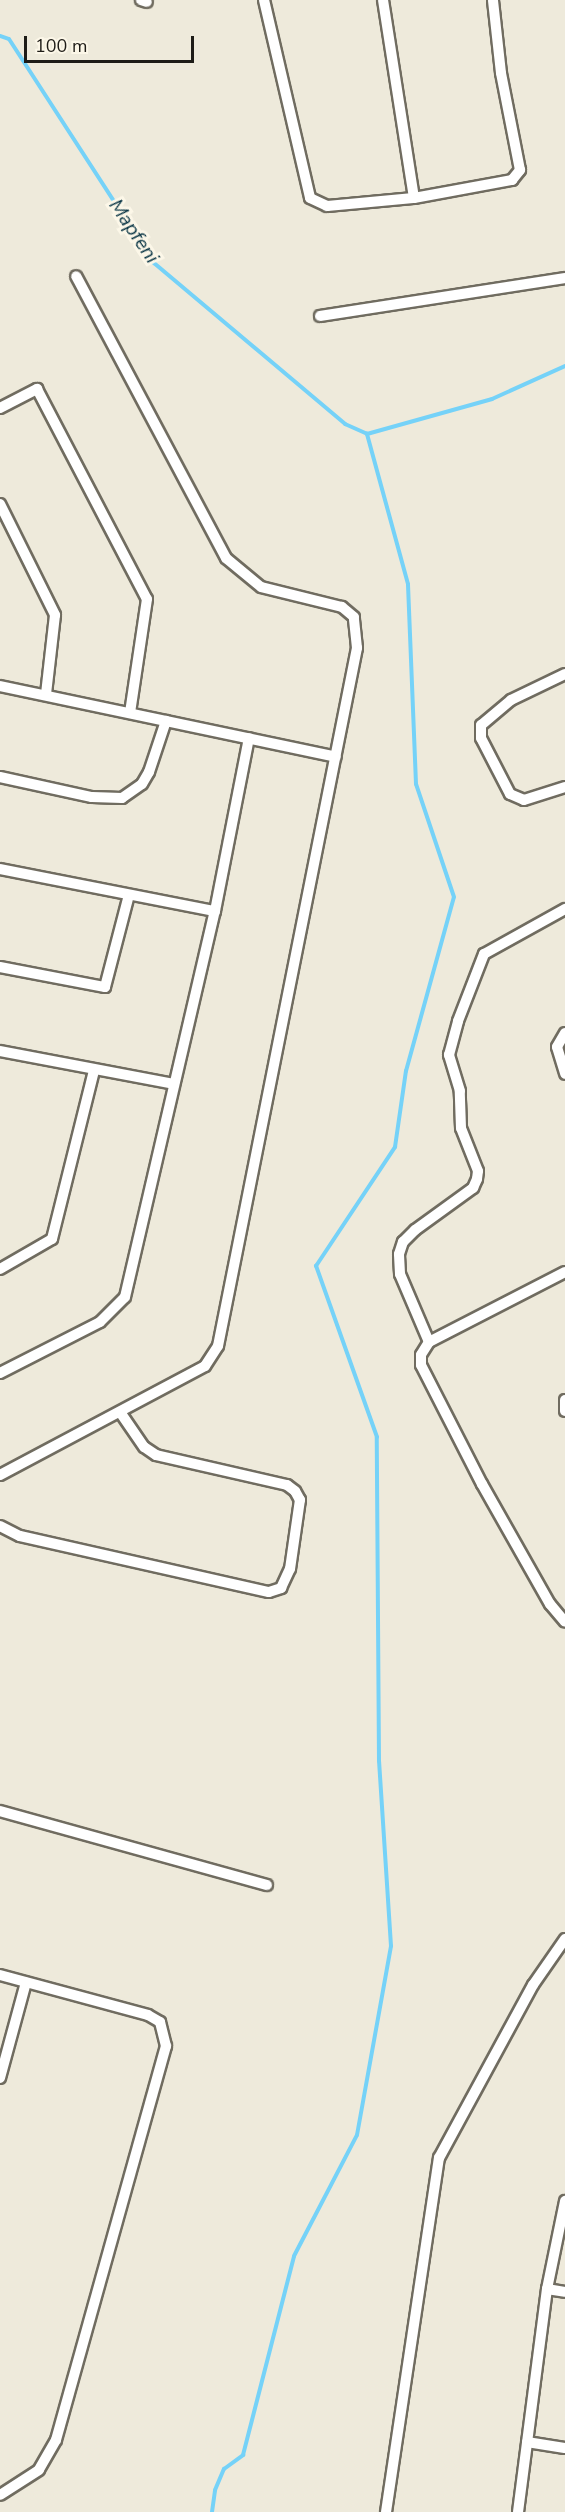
<!DOCTYPE html>
<style>
body{margin:0}
#map{position:relative;width:565px;height:2512px;overflow:hidden;background:#eeeadb;font-family:"Nunito Sans",sans-serif}
div>[style]{position:absolute}
.stream>*{height:4px;margin:-2px;padding:0 2px;transform-origin:2px;border-radius:2px;background:#75d2f8}
.roads{filter:drop-shadow(2px 0 #706c60) drop-shadow(-2px 0 #706c60) drop-shadow(0 2px #706c60) drop-shadow(0 -2px #706c60)}
.minor>*{height:10px;margin:-5px;padding:0 5px;transform-origin:5px;border-radius:5px;background:#fff}
span{translate:-50% -50%;white-space:nowrap;text-align:center;line-height:1.15;-webkit-text-stroke:6px #fcf7e8;paint-order:stroke}
.water-label{font-size:20px;color:#083444;font-style:italic}
.scale{position:absolute;left:24px;top:36px;width:170px;height:27px;box-sizing:border-box;border:3px solid #1e1c17;border-top:0;padding-left:8px;font-size:18px;line-height:21px;white-space:nowrap;color:#1e1c17;-webkit-text-stroke:4px #fcf7e8;paint-order:stroke}
</style>
<div id="map">
<div class="stream">
<div style="left:0;top:36px;width:9px;rotate:18deg"></div>
<div style="left:9px;top:39px;width:267px;rotate:57.1deg"></div>
<div style="left:154px;top:263px;width:250px;rotate:40.1deg"></div>
<div style="left:345px;top:424px;width:24px;rotate:24deg"></div>
<div style="left:367px;top:434px;width:130px;rotate:-15.6deg"></div>
<div style="left:492px;top:399px;width:80px;rotate:-24.3deg"></div>
<div style="left:212px;top:2512px;width:22px;rotate:-82deg"></div>
<div style="left:215px;top:2490px;width:23px;rotate:-67deg"></div>
<div style="left:224px;top:2469px;width:24px;rotate:-36deg"></div>
<div style="left:243px;top:2455px;width:205px;rotate:-75.6deg"></div>
<div style="left:294px;top:2256px;width:136px;rotate:-62.5deg"></div>
<div style="left:357px;top:2135px;width:192px;rotate:-79.8deg"></div>
<div style="left:391px;top:1946px;width:185px;rotate:-93.7deg"></div>
<div style="left:379px;top:1761px;width:324px;rotate:-90.4deg"></div>
<div style="left:377px;top:1437px;width:182px;rotate:-109.6deg"></div>
<div style="left:316px;top:1266px;width:143px;rotate:-56.4deg"></div>
<div style="left:395px;top:1147px;width:77px;rotate:-81.8deg"></div>
<div style="left:406px;top:1071px;width:180px;rotate:-74.6deg"></div>
<div style="left:454px;top:897px;width:119px;rotate:-108.6deg"></div>
<div style="left:416px;top:784px;width:200px;rotate:-92.3deg"></div>
<div style="left:408px;top:584px;width:156px;rotate:-105.3deg"></div>
</div>
<div class="roads">
<div class="minor">
<div style="left:141px;top:0;width:6px;rotate:18deg"></div>
<div style="left:264px;top:0;width:203px;rotate:76.9deg"></div>
<div style="left:310px;top:198px;width:19px;rotate:25deg"></div>
<div style="left:327px;top:206px;width:87px;rotate:-5.3deg"></div>
<div style="left:383px;top:0;width:200px;rotate:81.1deg"></div>
<div style="left:414px;top:198px;width:100px;rotate:-10.4deg"></div>
<div style="left:512px;top:180px;width:13px;rotate:-51deg"></div>
<div style="left:520px;top:170px;width:99px;rotate:-101.1deg"></div>
<div style="left:501px;top:73px;width:73px;rotate:-96.3deg"></div>
<div style="left:320px;top:316px;width:248px;rotate:-8.8deg"></div>
<div style="left:0;top:408px;width:42px;rotate:-27.2deg"></div>
<div style="left:37px;top:389px;width:237px;rotate:62.4deg"></div>
<div style="left:147px;top:599px;width:115px;rotate:98.5deg"></div>
<div style="left:0;top:504px;width:124px;rotate:63.6deg"></div>
<div style="left:55px;top:615px;width:80px;rotate:96.5deg"></div>
<div style="left:565px;top:674px;width:60px;rotate:154.3deg"></div>
<div style="left:511px;top:700px;width:39px;rotate:140deg"></div>
<div style="left:481px;top:725px;width:13px;rotate:90deg"></div>
<div style="left:481px;top:738px;width:63px;rotate:62.6deg"></div>
<div style="left:510px;top:794px;width:15px;rotate:23deg"></div>
<div style="left:524px;top:800px;width:43px;rotate:-17.6deg"></div>
<div style="left:0;top:686px;width:343px;rotate:11.9deg"></div>
<div style="left:0;top:777px;width:94px;rotate:12.3deg"></div>
<div style="left:92px;top:797px;width:30px;rotate:2deg"></div>
<div style="left:122px;top:798px;width:24px;rotate:-35deg"></div>
<div style="left:142px;top:784px;width:14px;rotate:-60deg"></div>
<div style="left:149px;top:772px;width:54px;rotate:-71.6deg"></div>
<div style="left:0;top:869px;width:219px;rotate:11.1deg"></div>
<div style="left:0;top:967px;width:107px;rotate:10.8deg"></div>
<div style="left:105px;top:987px;width:95px;rotate:-75.4deg"></div>
<div style="left:565px;top:1033px;width:16px;rotate:120deg"></div>
<div style="left:557px;top:1047px;width:28px;rotate:73deg"></div>
<div style="left:0;top:1051px;width:177px;rotate:10.7deg"></div>
<div style="left:0;top:1269px;width:60px;rotate:-30deg"></div>
<div style="left:52px;top:1239px;width:174px;rotate:-76deg"></div>
<div style="left:565px;top:1272px;width:153px;rotate:152.8deg"></div>
<div style="left:429px;top:1342px;width:15px;rotate:122deg"></div>
<div style="left:421px;top:1355px;width:10px;rotate:90deg"></div>
<div style="left:421px;top:1365px;width:134px;rotate:62.9deg"></div>
<div style="left:482px;top:1484px;width:138px;rotate:60.5deg"></div>
<div style="left:550px;top:1604px;width:23px;rotate:50deg"></div>
<div style="left:429px;top:1342px;width:74px;rotate:-113.1deg"></div>
<div style="left:400px;top:1274px;width:20px;rotate:-93deg"></div>
<div style="left:399px;top:1254px;width:13px;rotate:-72deg"></div>
<div style="left:403px;top:1242px;width:17px;rotate:-45deg"></div>
<div style="left:415px;top:1230px;width:72px;rotate:-35.9deg"></div>
<div style="left:473px;top:1188px;width:10px;rotate:-66deg"></div>
<div style="left:477px;top:1179px;width:8px;rotate:-83deg"></div>
<div style="left:478px;top:1171px;width:46px;rotate:-111.6deg"></div>
<div style="left:461px;top:1128px;width:37px;rotate:-92deg"></div>
<div style="left:460px;top:1091px;width:38px;rotate:-107deg"></div>
<div style="left:449px;top:1055px;width:35px;rotate:-75deg"></div>
<div style="left:458px;top:1021px;width:72px;rotate:-68.8deg"></div>
<div style="left:484px;top:954px;width:93px;rotate:-29.1deg"></div>
<div style="left:0;top:1373px;width:112px;rotate:-27deg"></div>
<div style="left:100px;top:1322px;width:35px;rotate:-45deg"></div>
<div style="left:125px;top:1297px;width:396px;rotate:-76.9deg"></div>
<div style="left:215px;top:911px;width:176px;rotate:-78.9deg"></div>
<div style="left:565px;top:1400px;width:11px;rotate:90deg"></div>
<div style="left:0;top:1475px;width:232px;rotate:-28deg"></div>
<div style="left:205px;top:1366px;width:24px;rotate:-57deg"></div>
<div style="left:218px;top:1346px;width:712px;rotate:-78.74deg"></div>
<div style="left:357px;top:648px;width:31px;rotate:-96deg"></div>
<div style="left:354px;top:617px;width:16px;rotate:-140deg"></div>
<div style="left:342px;top:607px;width:83px;rotate:-166.1deg"></div>
<div style="left:261px;top:587px;width:45px;rotate:-140.4deg"></div>
<div style="left:226px;top:558px;width:319px;rotate:-118deg"></div>
<div style="left:0;top:1526px;width:22px;rotate:27deg"></div>
<div style="left:20px;top:1536px;width:255px;rotate:12.7deg"></div>
<div style="left:269px;top:1592px;width:13px;rotate:-18deg"></div>
<div style="left:281px;top:1588px;width:21px;rotate:-65deg"></div>
<div style="left:290px;top:1569px;width:70px;rotate:-81.8deg"></div>
<div style="left:300px;top:1500px;width:10px;rotate:-119deg"></div>
<div style="left:295px;top:1491px;width:10px;rotate:-143deg"></div>
<div style="left:287px;top:1485px;width:134px;rotate:-167.1deg"></div>
<div style="left:156px;top:1455px;width:14px;rotate:-146deg"></div>
<div style="left:144px;top:1447px;width:42px;rotate:-124.4deg"></div>
<div style="left:0;top:1811px;width:277px;rotate:15.5deg"></div>
<div style="left:0;top:1975px;width:153px;rotate:15.1deg"></div>
<div style="left:148px;top:2015px;width:14px;rotate:30deg"></div>
<div style="left:160px;top:2022px;width:25px;rotate:76deg"></div>
<div style="left:166px;top:2046px;width:409px;rotate:105.6deg"></div>
<div style="left:56px;top:2440px;width:34px;rotate:120deg"></div>
<div style="left:39px;top:2470px;width:46px;rotate:147.3deg"></div>
<div style="left:0;top:2078px;width:99px;rotate:-74.8deg"></div>
<div style="left:547px;top:2289px;width:18px;rotate:9deg"></div>
<div style="left:527px;top:2442px;width:38px;rotate:9deg"></div>
<div style="left:386px;top:2512px;width:358px;rotate:-81.5deg"></div>
<div style="left:439px;top:2158px;width:197px;rotate:-61.5deg"></div>
<div style="left:533px;top:1985px;width:56px;rotate:-55.2deg"></div>
<div style="left:518px;top:2512px;width:225px;rotate:-82.6deg"></div>
<div style="left:547px;top:2289px;width:90px;rotate:-78.4deg"></div>
</div>
</div>
<div class="water-label">
<span style="left:134px;top:231px;rotate:56deg">Mapfeni</span>
</div>
<div class="scale">100 m</div>
</div>
